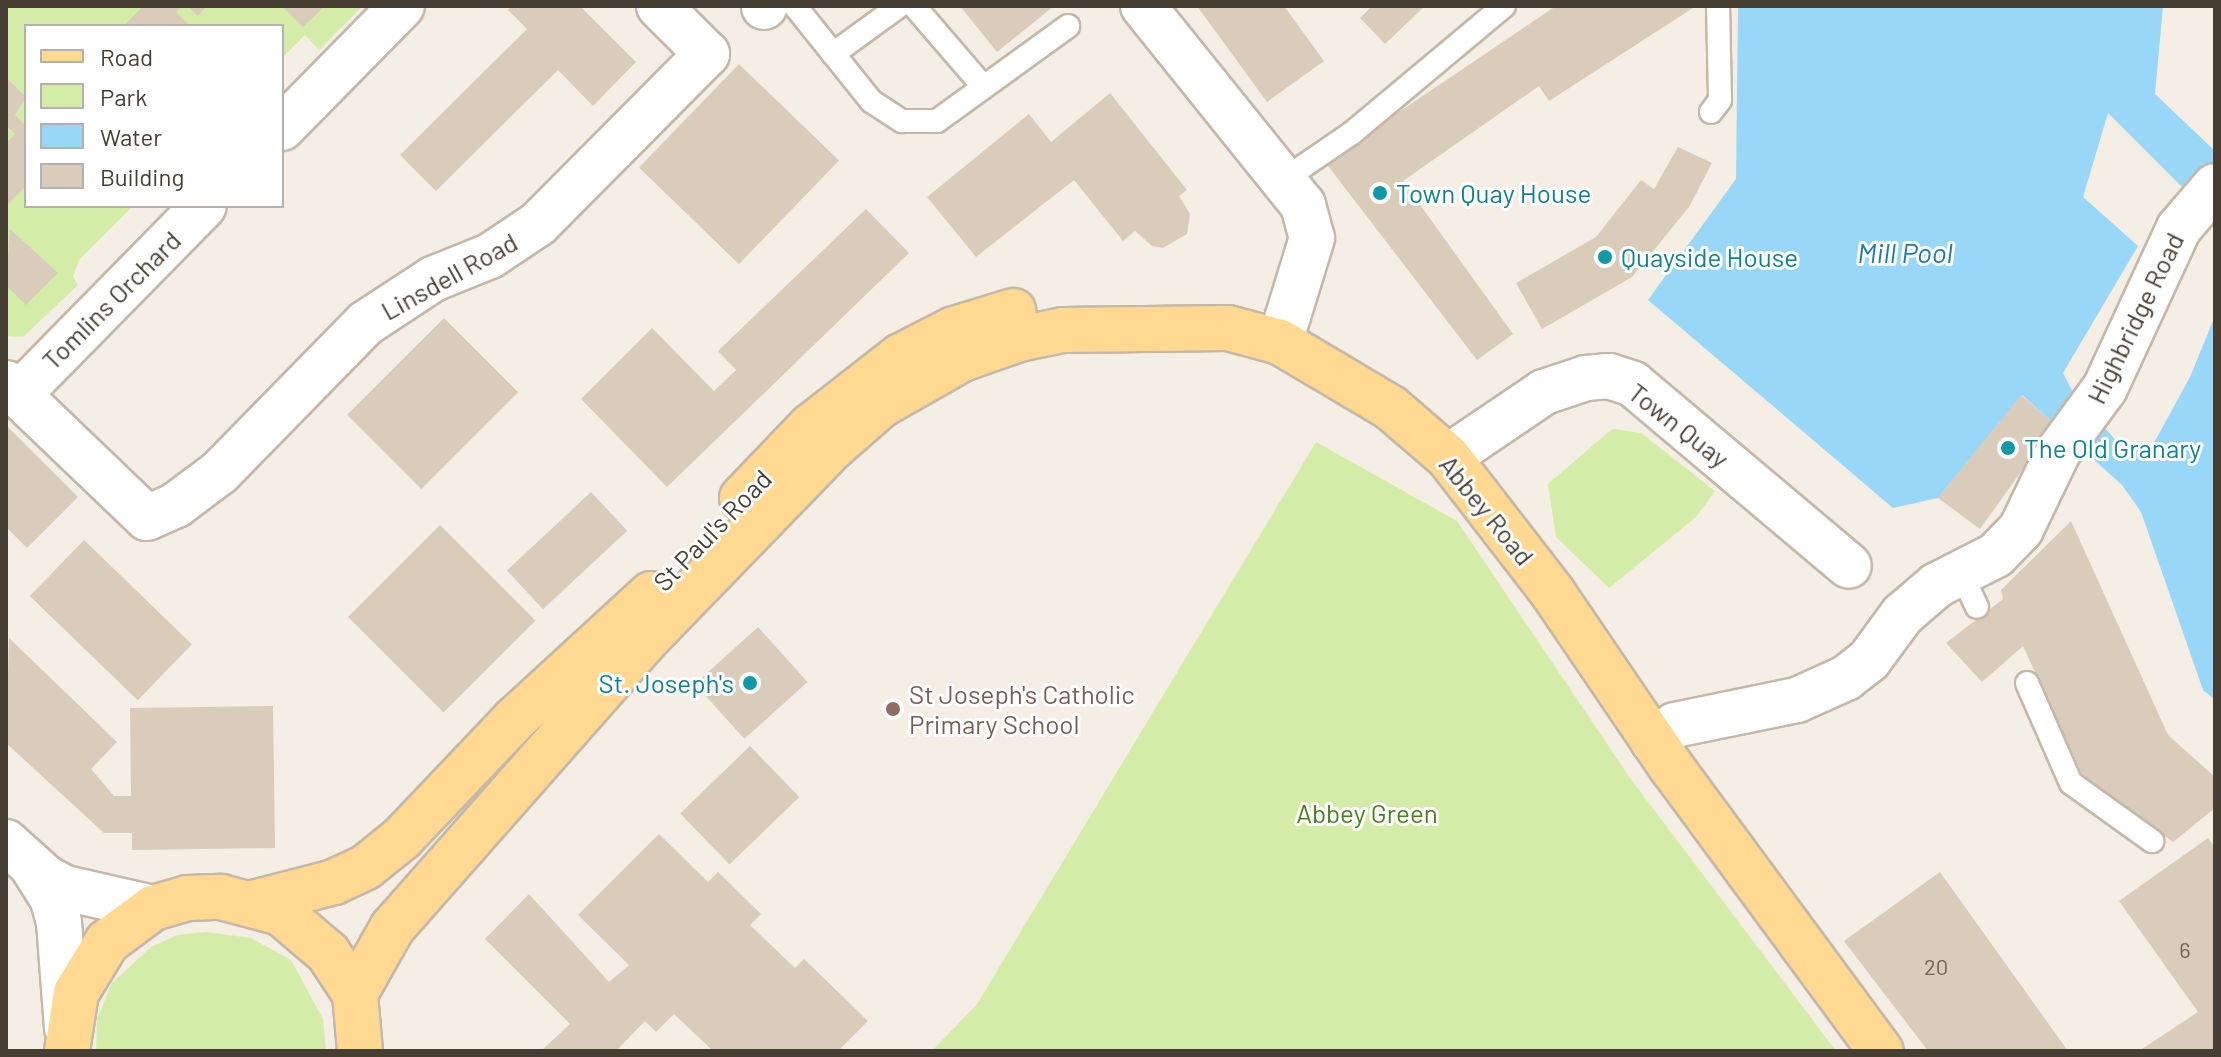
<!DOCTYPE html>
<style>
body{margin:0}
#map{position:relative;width:2221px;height:1057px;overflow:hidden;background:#f4eee4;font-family:Barlow,sans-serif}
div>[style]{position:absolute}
.green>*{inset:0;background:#d3eda8}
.water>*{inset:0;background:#99d7f8}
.building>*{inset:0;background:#daccbb;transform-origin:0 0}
.roads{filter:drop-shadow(2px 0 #c4b8a9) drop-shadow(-2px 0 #c4b8a9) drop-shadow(0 2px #c4b8a9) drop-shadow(0 -2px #c4b8a9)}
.service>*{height:22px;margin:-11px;padding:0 11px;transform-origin:11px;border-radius:11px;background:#fff}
.minor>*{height:44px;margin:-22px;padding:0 22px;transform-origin:22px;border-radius:22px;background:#fff}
.tertiary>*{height:44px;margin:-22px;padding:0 22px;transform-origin:22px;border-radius:22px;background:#fff}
.primary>*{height:44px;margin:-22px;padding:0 22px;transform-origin:22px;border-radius:22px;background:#ffd992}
.dots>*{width:22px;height:22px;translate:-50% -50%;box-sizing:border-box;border:4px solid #fff;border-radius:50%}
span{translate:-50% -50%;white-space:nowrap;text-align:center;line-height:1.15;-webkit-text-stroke:6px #fff;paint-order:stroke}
.number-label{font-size:22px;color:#6c6255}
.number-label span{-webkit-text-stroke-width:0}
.culture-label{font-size:26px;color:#0d838f}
.left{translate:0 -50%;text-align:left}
.right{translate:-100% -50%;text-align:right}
.street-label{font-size:26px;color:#473e33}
.education-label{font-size:26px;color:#785e54}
.park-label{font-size:26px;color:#4a7f20}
.water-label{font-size:28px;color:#1f7aae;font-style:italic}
.frame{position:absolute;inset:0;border:8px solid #473e33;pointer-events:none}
.legend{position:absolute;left:24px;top:24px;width:260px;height:184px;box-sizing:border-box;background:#fff;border:2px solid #b5b2ad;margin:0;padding:10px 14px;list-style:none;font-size:24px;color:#473e33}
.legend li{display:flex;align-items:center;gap:16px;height:40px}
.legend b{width:40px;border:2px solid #b5b2ad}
</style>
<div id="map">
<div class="green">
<div style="clip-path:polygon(6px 6px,363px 6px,319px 50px,305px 35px,282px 58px,282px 26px,26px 26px,26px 206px,133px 206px,79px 260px,73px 277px,78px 285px,23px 337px,6px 336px)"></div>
<div style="clip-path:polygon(1612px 429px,1641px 433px,1715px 491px,1696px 517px,1609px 588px,1556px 537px,1548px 484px)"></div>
<div style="clip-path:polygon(1316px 442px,1457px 521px,1630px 778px,1836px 1051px,932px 1051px,977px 1004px)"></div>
<div style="clip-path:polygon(206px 932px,251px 938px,291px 960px,323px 1019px,326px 1051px,96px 1051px,97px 1019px,112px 983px,151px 947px,177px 935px)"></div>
</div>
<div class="water">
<div style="clip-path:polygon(1738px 6px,2163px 6px,2155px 94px,2215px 151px,2215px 220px,2108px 113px,2083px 197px,2138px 246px,2063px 373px,2074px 394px,2121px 446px,2149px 452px,2190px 377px,2215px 316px,2215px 700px,2203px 690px,2141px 512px,2122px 485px,2022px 395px,1938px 498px,1893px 508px,1648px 300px,1736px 179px)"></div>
</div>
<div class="building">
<div style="clip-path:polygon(143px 6px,182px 6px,176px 12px,190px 26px,124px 26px)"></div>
<div style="clip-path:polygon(187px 6px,207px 6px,198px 16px)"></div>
<div style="clip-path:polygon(282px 6px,325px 6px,303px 27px)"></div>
<div style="clip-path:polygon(512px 6px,580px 6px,636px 62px,593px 106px,558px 70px,436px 191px,400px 155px,527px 29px,508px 10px)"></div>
<div style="clip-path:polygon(960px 6px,1054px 6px,997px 52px)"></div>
<div style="clip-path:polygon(1197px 6px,1284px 6px,1324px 61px,1267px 102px)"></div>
<div style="clip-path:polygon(1372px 6px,1425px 6px,1385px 44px,1360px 18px)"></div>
<div style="clip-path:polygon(1556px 6px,1696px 6px,1549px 101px,1539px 86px,1403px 181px,1513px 334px,1477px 360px,1325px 162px)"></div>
<div style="left:739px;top:64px;width:139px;height:144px;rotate:44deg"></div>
<div style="clip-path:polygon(6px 77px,26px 97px,15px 115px,26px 126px,26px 186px,6px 206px,6px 143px,15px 134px,6px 125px)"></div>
<div style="clip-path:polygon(1110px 93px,1187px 190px,1179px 196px,1190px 214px,1187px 234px,1163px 248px,1152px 246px,1135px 231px,1123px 241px,1074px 180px,976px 257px,927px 197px,1029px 114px,1051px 142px)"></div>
<div style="clip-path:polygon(1678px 147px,1712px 163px,1689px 207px,1632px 277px,1542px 329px,1516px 283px,1596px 237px,1641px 180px,1654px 189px)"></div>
<div style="clip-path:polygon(866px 209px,909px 253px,667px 487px,581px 399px,652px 328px,714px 391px,736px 370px,718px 351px)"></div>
<div style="clip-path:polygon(10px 229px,58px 273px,26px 305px,6px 285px)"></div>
<div style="left:444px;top:318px;width:105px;height:137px;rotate:45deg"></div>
<div style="clip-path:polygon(2021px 395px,2055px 424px,1980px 529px,1938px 498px)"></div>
<div style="clip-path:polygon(6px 425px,78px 497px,27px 548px,6px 527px)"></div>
<div style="left:591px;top:492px;width:53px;height:115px;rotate:47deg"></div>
<div style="clip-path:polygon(2071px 521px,2168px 735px,2215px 777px,2215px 808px,2173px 842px,2083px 776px,2023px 646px,1982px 682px,1946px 643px,2003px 599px,2001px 590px)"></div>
<div style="left:440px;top:525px;width:135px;height:130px;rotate:45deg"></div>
<div style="left:84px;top:540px;width:150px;height:78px;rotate:44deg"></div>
<div style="left:758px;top:627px;width:74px;height:85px;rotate:48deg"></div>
<div style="clip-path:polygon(9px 638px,117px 742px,91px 769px,114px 796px,131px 796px,130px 708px,273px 706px,275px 848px,132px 850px,132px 833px,104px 833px,6px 743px)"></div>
<div style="left:750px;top:746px;width:71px;height:97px;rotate:46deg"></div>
<div style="clip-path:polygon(659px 834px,708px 882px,718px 872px,761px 914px,750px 925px,795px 968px,804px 959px,868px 1021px,838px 1051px,713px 1051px,674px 1014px,656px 1032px,645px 1021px,616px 1051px,541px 1051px,570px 1024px,485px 939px,529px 894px,609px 982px,629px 965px,578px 915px)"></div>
<div style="clip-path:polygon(2208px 838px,2215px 847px,2215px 1051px,2139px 1051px,2198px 1012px,2119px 901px)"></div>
<div style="clip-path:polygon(1940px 872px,2068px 1051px,1928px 1051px,1844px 941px)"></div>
</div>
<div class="roads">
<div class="service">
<div style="left:795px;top:6px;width:122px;rotate:51.3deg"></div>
<div style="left:871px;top:101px;width:37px;rotate:33deg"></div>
<div style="left:902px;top:121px;width:35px"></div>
<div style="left:937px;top:121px;width:162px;rotate:-35.9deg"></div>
<div style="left:914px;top:6px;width:104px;rotate:49.3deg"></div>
<div style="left:833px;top:54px;width:82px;rotate:-36deg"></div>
<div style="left:1711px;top:112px;width:15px;rotate:-53deg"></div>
<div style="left:1720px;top:100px;width:94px;rotate:-91.2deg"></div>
<div style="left:1286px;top:178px;width:80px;rotate:-34.3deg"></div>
<div style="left:1352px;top:133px;width:198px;rotate:-39.9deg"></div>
<div style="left:1962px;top:575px;width:35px;rotate:65deg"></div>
<div style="left:2027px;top:683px;width:109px;rotate:66.3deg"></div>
<div style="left:2071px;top:783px;width:100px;rotate:35.6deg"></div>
</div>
<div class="minor">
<div style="left:1143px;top:6px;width:255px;rotate:51.2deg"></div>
<div style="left:1303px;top:205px;width:34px;rotate:75deg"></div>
<div style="left:1312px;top:238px;width:109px;rotate:107.1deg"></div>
<div style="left:764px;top:7px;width:1px;rotate:-45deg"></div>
<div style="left:282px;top:128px;width:171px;rotate:-45.5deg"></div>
<div style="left:6px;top:383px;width:195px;rotate:43.8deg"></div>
<div style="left:147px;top:518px;width:32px;rotate:-24deg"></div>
<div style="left:176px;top:505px;width:54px;rotate:-36.7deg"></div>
<div style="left:219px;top:473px;width:210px;rotate:-45.6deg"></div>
<div style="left:366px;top:323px;width:80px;rotate:-33.3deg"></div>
<div style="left:433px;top:279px;width:61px;rotate:-22deg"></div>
<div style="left:490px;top:256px;width:58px;rotate:-33.7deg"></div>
<div style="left:538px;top:224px;width:240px;rotate:-45.2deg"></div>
<div style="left:707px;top:54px;width:68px;rotate:-135deg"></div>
<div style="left:18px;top:395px;width:265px;rotate:-45.5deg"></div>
<div style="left:1448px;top:457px;width:116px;rotate:-34.1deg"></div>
<div style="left:1544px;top:392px;width:44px;rotate:-18.4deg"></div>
<div style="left:1586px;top:378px;width:23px;rotate:-5deg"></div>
<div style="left:1609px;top:376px;width:25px;rotate:18deg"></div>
<div style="left:1633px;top:384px;width:282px;rotate:40.1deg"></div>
<div style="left:1653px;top:741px;width:27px;rotate:-36deg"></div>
<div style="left:1675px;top:725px;width:125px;rotate:-11.6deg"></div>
<div style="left:1797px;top:700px;width:54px;rotate:-24.2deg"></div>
<div style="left:1846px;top:678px;width:29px;rotate:-38deg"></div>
<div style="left:1869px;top:660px;width:56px;rotate:-53.7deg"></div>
<div style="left:1902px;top:615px;width:46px;rotate:-40.6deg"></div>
<div style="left:1937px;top:585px;width:66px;rotate:-27deg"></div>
<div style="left:1996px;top:555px;width:36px;rotate:-46deg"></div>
<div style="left:2021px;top:529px;width:85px;rotate:-64.3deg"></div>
<div style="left:2058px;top:452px;width:79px;rotate:-53.7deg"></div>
<div style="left:2105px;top:388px;width:176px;rotate:-65.2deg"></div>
<div style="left:2179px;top:228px;width:55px;rotate:-49.4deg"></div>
</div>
<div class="tertiary">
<div style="left:6px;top:842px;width:54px;rotate:42deg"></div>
<div style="left:46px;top:878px;width:21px;rotate:28deg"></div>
<div style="left:65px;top:888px;width:90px;rotate:12.8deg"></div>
<div style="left:32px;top:866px;width:40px;rotate:58deg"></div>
<div style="left:53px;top:900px;width:23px;rotate:75deg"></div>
<div style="left:59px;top:922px;width:107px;rotate:85.7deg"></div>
</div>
<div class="primary">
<div style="left:742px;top:498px;width:100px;rotate:-46.2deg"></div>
<div style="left:811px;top:426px;width:114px;rotate:-37.9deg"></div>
<div style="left:901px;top:356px;width:59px;rotate:-27deg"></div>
<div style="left:954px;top:329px;width:62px;rotate:-17deg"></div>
<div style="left:253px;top:903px;width:84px;rotate:-14.5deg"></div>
<div style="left:334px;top:882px;width:35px;rotate:-25deg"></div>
<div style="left:366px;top:867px;width:46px;rotate:-38.9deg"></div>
<div style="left:402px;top:838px;width:163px;rotate:-46.5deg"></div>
<div style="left:514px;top:720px;width:186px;rotate:-42.6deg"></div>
<div style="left:355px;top:994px;width:76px;rotate:-60.7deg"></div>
<div style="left:392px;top:928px;width:381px;rotate:-48.6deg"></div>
<div style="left:644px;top:642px;width:270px;rotate:-45.9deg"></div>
<div style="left:832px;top:448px;width:65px;rotate:-41.3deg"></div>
<div style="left:881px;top:405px;width:93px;rotate:-29.6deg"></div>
<div style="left:962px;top:359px;width:60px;rotate:-19.3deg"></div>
<div style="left:1019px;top:339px;width:45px;rotate:-11.6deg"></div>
<div style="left:1063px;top:330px;width:165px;rotate:-0.7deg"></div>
<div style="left:1228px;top:328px;width:54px;rotate:15.1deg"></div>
<div style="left:1280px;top:342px;width:129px;rotate:30.7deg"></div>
<div style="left:1391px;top:408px;width:75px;rotate:40.7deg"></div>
<div style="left:1448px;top:457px;width:172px;rotate:52.3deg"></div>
<div style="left:1553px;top:593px;width:212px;rotate:55.8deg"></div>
<div style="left:1672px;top:768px;width:352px;rotate:53.6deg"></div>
<div style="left:67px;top:1051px;width:59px;rotate:-81.2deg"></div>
<div style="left:76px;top:993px;width:60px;rotate:-58.7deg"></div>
<div style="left:107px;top:942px;width:57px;rotate:-36.5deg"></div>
<div style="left:153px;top:908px;width:35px;rotate:-16deg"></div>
<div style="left:187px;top:898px;width:34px;rotate:-2deg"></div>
<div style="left:221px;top:897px;width:62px;rotate:14.9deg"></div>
<div style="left:281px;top:913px;width:62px;rotate:40.4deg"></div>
<div style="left:328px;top:953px;width:49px;rotate:56.6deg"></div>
<div style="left:355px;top:994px;width:57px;rotate:85deg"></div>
</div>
</div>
<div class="dots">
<div style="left:1380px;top:193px;background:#0f9aa8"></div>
<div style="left:1605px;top:257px;background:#0f9aa8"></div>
<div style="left:2008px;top:448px;background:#0f9aa8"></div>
<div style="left:750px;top:683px;background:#0f9aa8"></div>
<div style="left:893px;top:709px;background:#8d6e63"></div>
</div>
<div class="number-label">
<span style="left:2185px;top:950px">6</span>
<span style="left:1936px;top:967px">20</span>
</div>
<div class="culture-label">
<span class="left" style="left:1396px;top:193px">Town Quay House</span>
<span class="left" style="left:1621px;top:257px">Quayside House</span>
<span class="left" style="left:2024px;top:448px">The Old Granary</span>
<span class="right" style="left:734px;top:683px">St. Joseph's</span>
</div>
<div class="street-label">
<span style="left:449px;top:276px;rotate:-29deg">Linsdell Road</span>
<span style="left:111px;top:300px;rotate:-45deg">Tomlins Orchard</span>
<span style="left:2135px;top:318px;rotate:-64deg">Highbridge Road</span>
<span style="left:1679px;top:425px;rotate:38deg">Town Quay</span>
<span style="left:1487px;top:510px;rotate:51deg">Abbey Road</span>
<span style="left:712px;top:530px;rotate:-46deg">St Paul's Road</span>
</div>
<div class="education-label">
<span class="left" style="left:909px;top:709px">St Joseph's Catholic<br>Primary School</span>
</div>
<div class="park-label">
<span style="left:1367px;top:813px">Abbey Green</span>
</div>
<div class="water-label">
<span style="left:1905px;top:252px">Mill Pool</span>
</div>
<div class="frame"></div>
<ul class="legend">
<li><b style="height:10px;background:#ffd992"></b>Road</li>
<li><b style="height:22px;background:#d3eda8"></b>Park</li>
<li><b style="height:22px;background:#99d7f8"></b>Water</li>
<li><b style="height:22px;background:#daccbb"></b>Building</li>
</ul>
</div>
